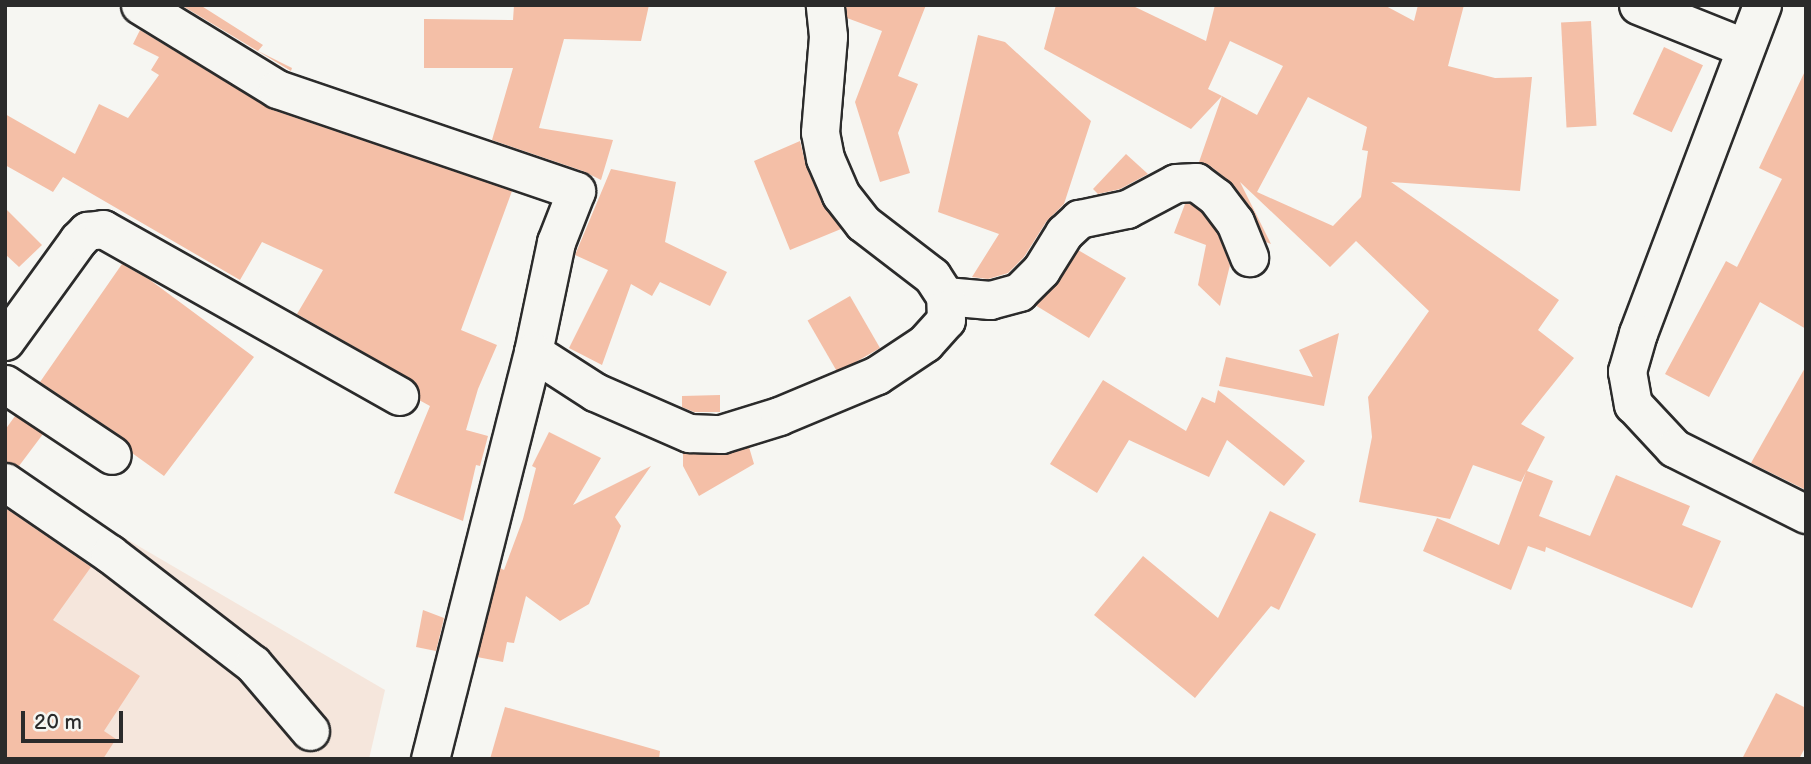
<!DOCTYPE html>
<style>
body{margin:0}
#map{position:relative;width:1811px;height:764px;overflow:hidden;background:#f6f6f2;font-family:"Balsamiq Sans",sans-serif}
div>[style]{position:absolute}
.built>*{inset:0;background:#f5e6dc}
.building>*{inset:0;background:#f4bfa7;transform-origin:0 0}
.roads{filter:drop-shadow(2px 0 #2b2b2b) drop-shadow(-2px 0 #2b2b2b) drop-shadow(0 2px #2b2b2b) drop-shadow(0 -2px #2b2b2b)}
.minor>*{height:37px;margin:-18.5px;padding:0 18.5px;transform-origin:18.5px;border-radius:18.5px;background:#f6f6f2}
span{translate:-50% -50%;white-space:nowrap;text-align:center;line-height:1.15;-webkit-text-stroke:5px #f6f6f2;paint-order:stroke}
.frame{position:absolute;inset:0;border:7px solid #2b2b2b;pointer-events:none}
.scale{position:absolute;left:21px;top:711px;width:102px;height:32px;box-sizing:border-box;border:4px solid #2b2b2b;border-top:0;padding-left:9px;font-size:21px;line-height:24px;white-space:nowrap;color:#2b2b2b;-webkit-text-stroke:5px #f6f6f2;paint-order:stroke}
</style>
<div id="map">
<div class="built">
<div style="clip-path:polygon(5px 468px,385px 690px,369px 759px,5px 759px)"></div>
</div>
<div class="building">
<div style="clip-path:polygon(181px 5px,200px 5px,263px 45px,258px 51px,292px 68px,291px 71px)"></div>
<div style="clip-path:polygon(514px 5px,649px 5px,641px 41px,564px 39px,539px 128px,613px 140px,601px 180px,583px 171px,492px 140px,513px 68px,424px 68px,424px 19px,513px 20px)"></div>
<div style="clip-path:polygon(846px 5px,926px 5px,898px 76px,918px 84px,898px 133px,910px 173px,880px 182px,855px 102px,882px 31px,847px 18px)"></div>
<div style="clip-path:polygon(evenodd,1056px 5px,1131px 5px,1206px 41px,1215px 5px,1384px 5px,1414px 21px,1418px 5px,1464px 5px,1448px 66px,1495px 78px,1532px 77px,1520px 191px,1391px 182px,1559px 300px,1538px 330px,1574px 358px,1521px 424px,1545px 437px,1527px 471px,1553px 481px,1539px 516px,1590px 536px,1616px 475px,1690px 506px,1682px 525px,1721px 541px,1692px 608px,1546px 547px,1545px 552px,1528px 546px,1511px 590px,1423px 551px,1437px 518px,1499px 545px,1526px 472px,1521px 482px,1473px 465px,1450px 519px,1359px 502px,1372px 437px,1368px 397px,1429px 311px,1356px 241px,1330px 267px,1240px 182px,1271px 244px,1266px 242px,1252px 210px,1233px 184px,1209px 165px,1199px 162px,1222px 96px,1257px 115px,1283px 66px,1230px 41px,1208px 89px,1222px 96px,1191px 129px,1044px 49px,1056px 5px,1308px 97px,1367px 127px,1362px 150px,1368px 151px,1361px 197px,1333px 226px,1257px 192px,1308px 97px)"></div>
<div style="left:1591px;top:21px;width:105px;height:30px;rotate:87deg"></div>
<div style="clip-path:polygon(140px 30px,270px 109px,512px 191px,461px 330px,497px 345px,478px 389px,466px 430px,488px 436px,480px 466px,476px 465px,463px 521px,394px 493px,430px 406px,419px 400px,417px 386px,409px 378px,297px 314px,323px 270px,262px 242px,240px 280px,63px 177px,53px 192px,5px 165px,5px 114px,75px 154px,99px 104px,128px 118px,159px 75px,151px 70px,159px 57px,133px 44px)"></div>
<div style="clip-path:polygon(978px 35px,1005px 42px,1091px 121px,1064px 204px,1046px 222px,1024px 257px,1008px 273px,988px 279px,972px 277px,999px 234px,938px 212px)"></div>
<div style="left:1664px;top:47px;width:43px;height:74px;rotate:25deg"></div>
<div style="clip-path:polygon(1806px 69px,1806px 329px,1760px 302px,1709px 397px,1665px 374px,1726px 261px,1737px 267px,1782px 179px,1759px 168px)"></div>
<div style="clip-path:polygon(800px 141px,806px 166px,822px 203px,841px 229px,790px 250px,754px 161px)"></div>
<div style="clip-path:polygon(1126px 154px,1148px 174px,1120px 189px,1098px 194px,1093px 189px)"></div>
<div style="clip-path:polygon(611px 169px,676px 182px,665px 242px,727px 272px,710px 306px,660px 282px,652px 296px,631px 284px,602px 365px,569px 348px,608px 270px,575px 255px)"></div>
<div style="clip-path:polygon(1189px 203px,1201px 212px,1217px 232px,1230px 265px,1220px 306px,1198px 285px,1206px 245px,1174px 233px,1185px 204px)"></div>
<div style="clip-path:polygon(5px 208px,42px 245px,19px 267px,5px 254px)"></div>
<div style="clip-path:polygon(1078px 250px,1126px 278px,1089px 338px,1035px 305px,1059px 281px)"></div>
<div style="clip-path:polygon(122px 264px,150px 280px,254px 357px,164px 476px,132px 453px,124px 438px,40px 382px)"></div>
<div style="left:850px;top:296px;width:60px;height:49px;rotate:60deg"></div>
<div style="clip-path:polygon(1339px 333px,1324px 406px,1219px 386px,1226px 357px,1313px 377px,1299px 350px)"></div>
<div style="clip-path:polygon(1806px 366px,1806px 490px,1751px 463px)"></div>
<div style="clip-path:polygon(1103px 380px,1186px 431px,1202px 397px,1215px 403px,1218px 390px,1305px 461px,1284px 486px,1227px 440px,1209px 477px,1129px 440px,1097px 493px,1050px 464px)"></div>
<div style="clip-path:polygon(720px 395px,720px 412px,694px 412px,682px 407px,682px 396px)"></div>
<div style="clip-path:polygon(15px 416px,43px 434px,19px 466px,5px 461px,5px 430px)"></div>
<div style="clip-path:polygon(549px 432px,601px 458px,573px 505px,651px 466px,615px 517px,621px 526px,589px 604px,560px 621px,526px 596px,514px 643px,507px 642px,503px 662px,477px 657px,500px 568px,504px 570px,523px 519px,536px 468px,532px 466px)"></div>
<div style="clip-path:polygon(749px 447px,754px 464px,699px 496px,683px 466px,683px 453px,721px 455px)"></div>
<div style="clip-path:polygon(5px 508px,91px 567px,53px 620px,140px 676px,104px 731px,116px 739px,103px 759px,5px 759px)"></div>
<div style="clip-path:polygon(1270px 511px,1316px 534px,1279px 610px,1271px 606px,1195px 698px,1094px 615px,1143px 556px,1218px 618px)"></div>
<div style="clip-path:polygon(423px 610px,444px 618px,436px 651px,416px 647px)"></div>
<div style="clip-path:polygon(1776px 693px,1806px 708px,1806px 746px,1799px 759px,1742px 759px)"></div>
<div style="clip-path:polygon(505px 707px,660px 751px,659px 759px,490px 759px)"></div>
</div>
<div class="roads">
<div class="minor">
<div style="left:140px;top:5px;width:161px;rotate:31.5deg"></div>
<div style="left:277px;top:89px;width:316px;rotate:18.8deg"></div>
<div style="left:576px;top:191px;width:55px;rotate:111.4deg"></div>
<div style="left:556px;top:242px;width:112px;rotate:101.8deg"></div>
<div style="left:533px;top:352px;width:420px;rotate:104.2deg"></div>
<div style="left:1638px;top:5px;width:113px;rotate:21.8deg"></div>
<div style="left:1762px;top:5px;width:351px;rotate:110.7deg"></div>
<div style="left:1638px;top:333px;width:40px;rotate:106deg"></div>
<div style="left:1627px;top:371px;width:34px;rotate:80deg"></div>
<div style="left:1633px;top:404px;width:60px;rotate:47deg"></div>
<div style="left:1674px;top:448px;width:148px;rotate:26.6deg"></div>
<div style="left:945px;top:296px;width:45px;rotate:5.1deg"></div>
<div style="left:990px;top:300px;width:30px;rotate:-15deg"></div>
<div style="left:1019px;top:292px;width:31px;rotate:-45deg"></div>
<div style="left:1041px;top:270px;width:44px;rotate:-58.1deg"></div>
<div style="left:1064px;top:233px;width:21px;rotate:-43deg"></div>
<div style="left:1079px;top:219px;width:49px;rotate:-11.8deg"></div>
<div style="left:1127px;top:209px;width:55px;rotate:-28deg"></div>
<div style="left:1176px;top:183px;width:20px;rotate:-3deg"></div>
<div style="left:1196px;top:182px;width:25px;rotate:37deg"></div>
<div style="left:1216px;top:197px;width:31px;rotate:53deg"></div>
<div style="left:1235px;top:222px;width:38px;rotate:68deg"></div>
<div style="left:5px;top:341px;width:125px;rotate:-54.1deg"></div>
<div style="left:78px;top:240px;width:13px;rotate:-45deg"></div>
<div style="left:87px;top:231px;width:16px;rotate:-7deg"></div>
<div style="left:103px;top:229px;width:340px;rotate:29.4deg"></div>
<div style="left:533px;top:352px;width:74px;rotate:32.8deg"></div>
<div style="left:595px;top:392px;width:103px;rotate:23.6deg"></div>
<div style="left:689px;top:433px;width:32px;rotate:2deg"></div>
<div style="left:721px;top:434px;width:61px;rotate:-17.2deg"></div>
<div style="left:779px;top:416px;width:106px;rotate:-22.7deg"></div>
<div style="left:877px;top:375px;width:58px;rotate:-33.7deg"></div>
<div style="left:925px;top:343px;width:31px;rotate:-48deg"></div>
<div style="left:946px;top:320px;width:24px;rotate:-92deg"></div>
<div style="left:945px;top:296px;width:24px;rotate:-123deg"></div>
<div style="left:932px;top:276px;width:87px;rotate:-142.5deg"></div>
<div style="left:863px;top:223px;width:36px;rotate:-128deg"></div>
<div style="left:841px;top:195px;width:40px;rotate:-113.4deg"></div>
<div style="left:825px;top:158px;width:26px;rotate:-101deg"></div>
<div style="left:820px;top:132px;width:96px;rotate:-85.2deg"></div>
<div style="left:828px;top:36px;width:31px;rotate:-96deg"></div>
<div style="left:5px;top:384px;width:128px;rotate:33.6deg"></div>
<div style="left:5px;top:482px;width:127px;rotate:34.4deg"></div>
<div style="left:110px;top:554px;width:180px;rotate:37.6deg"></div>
<div style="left:253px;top:664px;width:88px;rotate:49.6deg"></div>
</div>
</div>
<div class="frame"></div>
<div class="scale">20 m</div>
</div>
